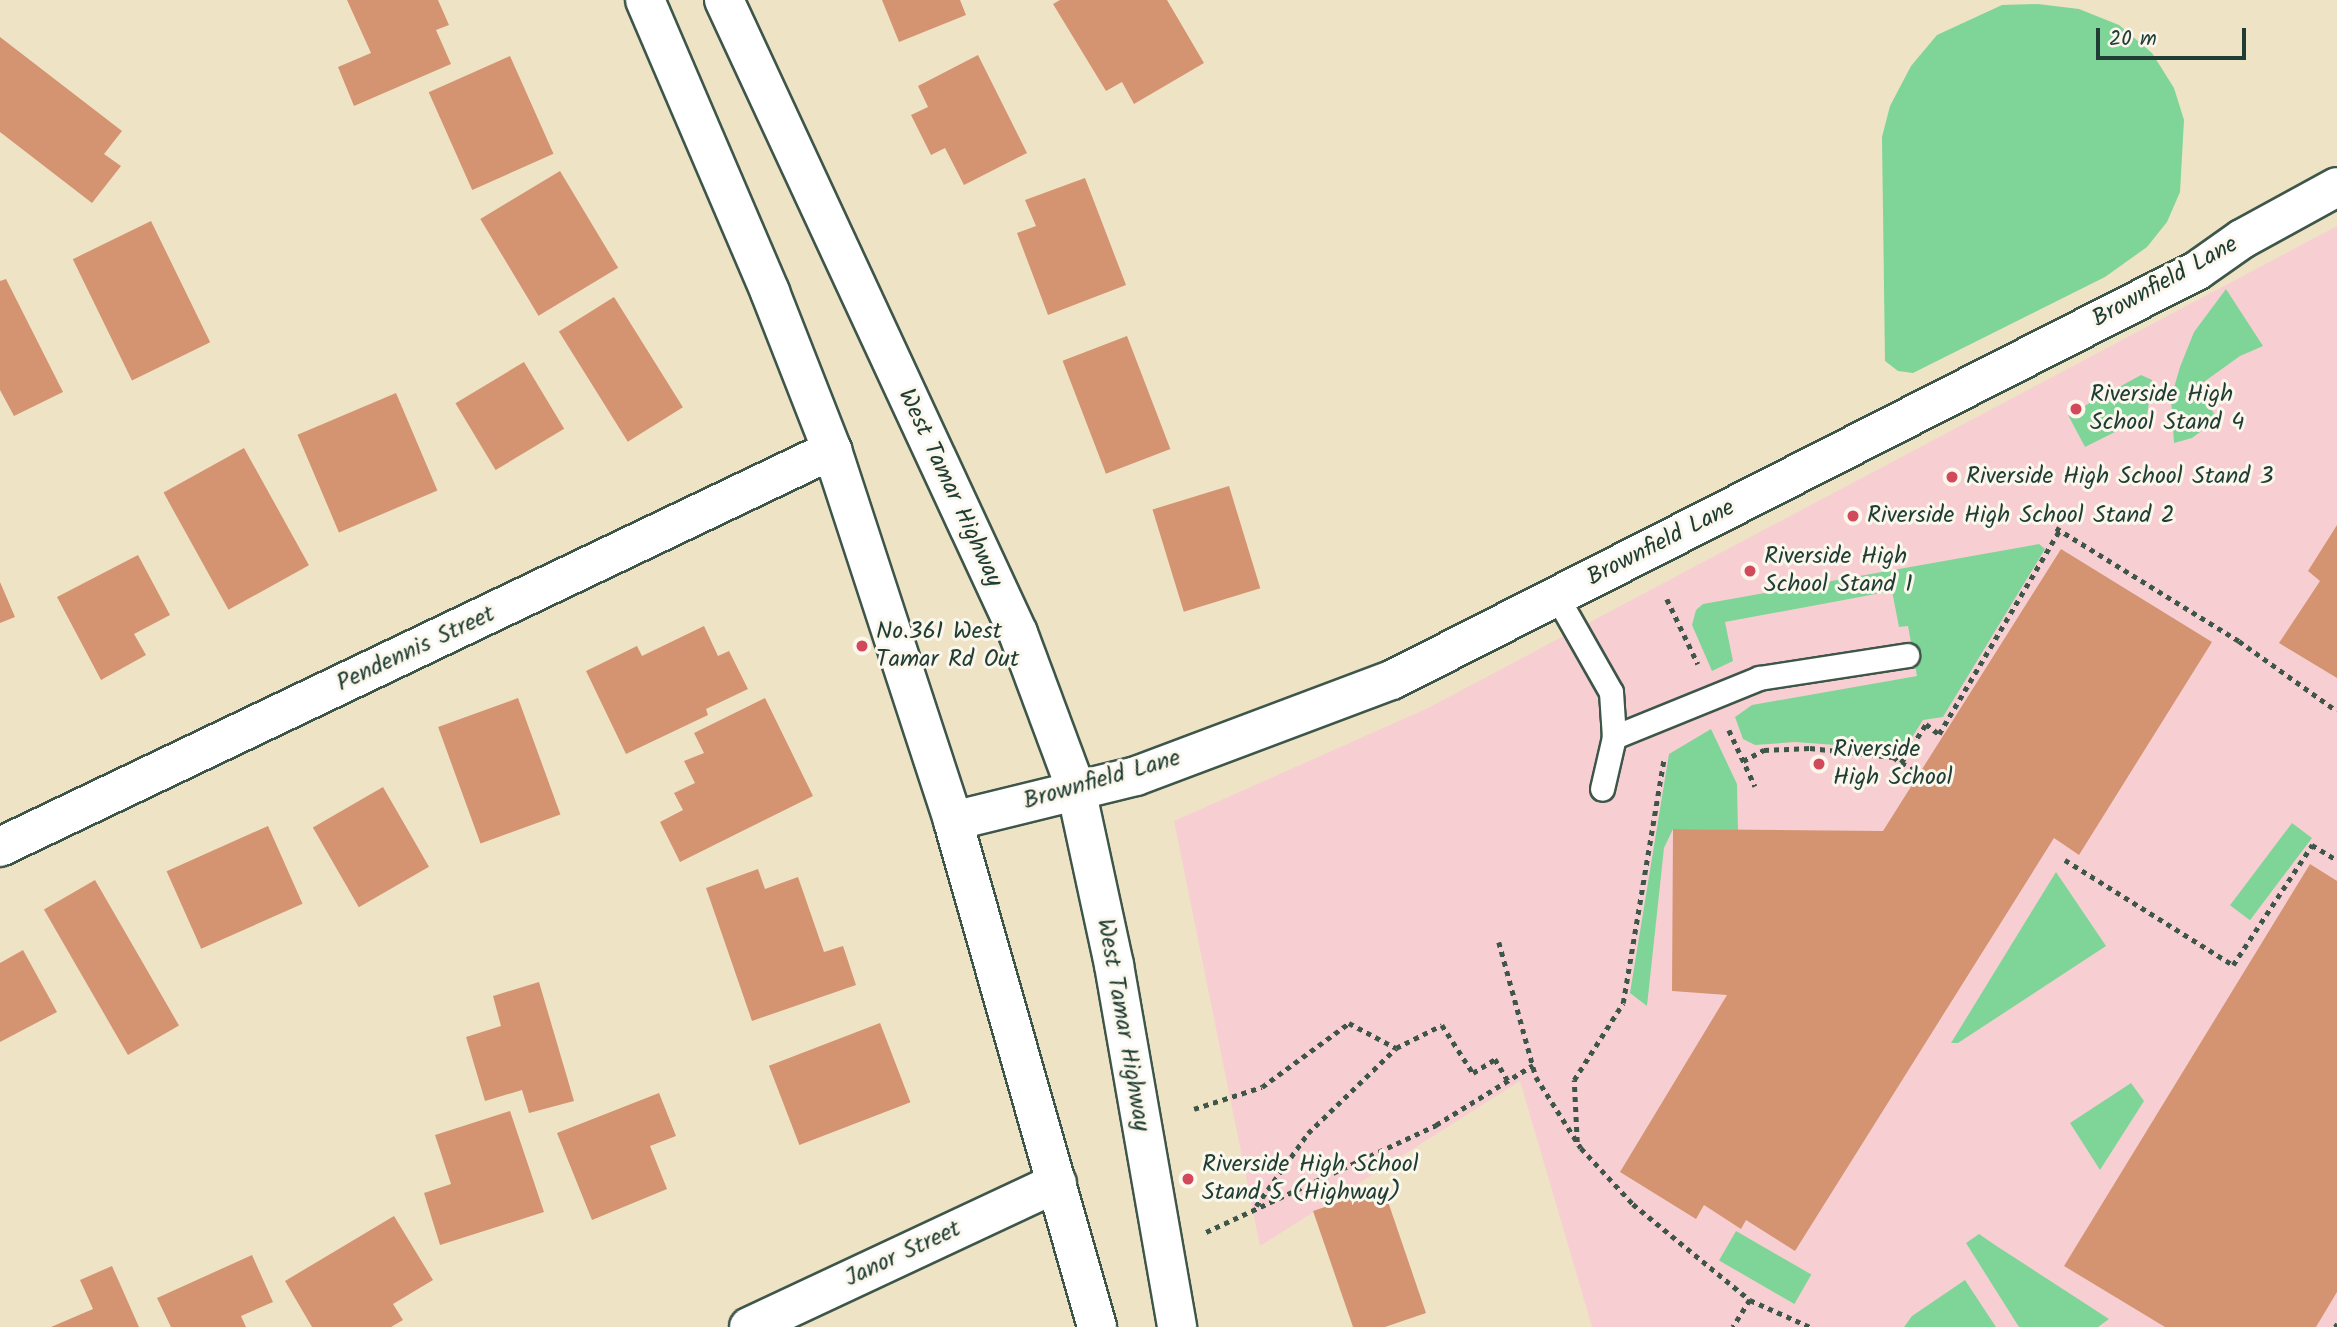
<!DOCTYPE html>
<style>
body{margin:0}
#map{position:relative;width:2337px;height:1327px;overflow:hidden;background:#efe3c5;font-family:Kalam,sans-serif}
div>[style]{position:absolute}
.built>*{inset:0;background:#f7cfd2}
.green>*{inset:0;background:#7fd598;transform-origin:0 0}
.building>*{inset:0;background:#d49472;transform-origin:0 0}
.path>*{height:4.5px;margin-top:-2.25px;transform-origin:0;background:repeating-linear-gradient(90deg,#3e564a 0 5px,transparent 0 10px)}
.roads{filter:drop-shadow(2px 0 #3e564a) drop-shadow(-2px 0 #3e564a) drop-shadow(0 2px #3e564a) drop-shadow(0 -2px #3e564a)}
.service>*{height:23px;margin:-11.5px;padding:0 11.5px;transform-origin:11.5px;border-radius:11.5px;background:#fff}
.minor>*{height:38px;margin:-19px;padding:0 19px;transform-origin:19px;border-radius:19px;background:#fff}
.trunk>*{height:38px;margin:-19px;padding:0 19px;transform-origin:19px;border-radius:19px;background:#fff}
.dots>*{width:19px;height:19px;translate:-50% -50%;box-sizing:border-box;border:4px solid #fbf7ec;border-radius:50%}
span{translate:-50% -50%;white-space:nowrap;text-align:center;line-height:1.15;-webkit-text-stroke:6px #fbf7ec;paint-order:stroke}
.street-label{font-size:24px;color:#1f3d34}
.poi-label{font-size:24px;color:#1f3d34}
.left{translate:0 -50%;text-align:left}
.scale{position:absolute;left:2096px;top:28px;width:150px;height:32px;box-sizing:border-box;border:4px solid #1f3d34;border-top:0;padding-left:9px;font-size:21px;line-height:24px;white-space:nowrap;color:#1f3d34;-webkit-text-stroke:5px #fbf7ec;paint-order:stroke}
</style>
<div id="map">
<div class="built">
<div style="clip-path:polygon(2337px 226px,2337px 1327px,1592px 1327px,1520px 1081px,1260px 1246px,1174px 821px,1428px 708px)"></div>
</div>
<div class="green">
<div style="clip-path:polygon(2038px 4px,2079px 9px,2119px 25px,2152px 53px,2174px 88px,2184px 120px,2180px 192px,2167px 222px,2147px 247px,2105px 277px,1913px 373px,1898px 371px,1885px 361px,1882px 137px,1890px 106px,1911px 66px,1937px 35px,2002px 5px)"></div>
<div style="clip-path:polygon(2226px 289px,2263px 346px,2240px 356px,2194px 389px,2214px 413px,2207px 427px,2192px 438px,2174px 443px,2171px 398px,2180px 367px,2194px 332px)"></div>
<div style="clip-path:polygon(2141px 375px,2152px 380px,2147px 416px,2085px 447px,2068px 415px)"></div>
<div style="clip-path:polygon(2039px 544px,2045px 549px,1943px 717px,1923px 720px,1904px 750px,1795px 742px,1755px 745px,1743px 739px,1735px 717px,1752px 705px,1917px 676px,1908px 626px,1899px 627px,1892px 591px,1725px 622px,1733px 661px,1712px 671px,1692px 625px,1696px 610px,1703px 604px)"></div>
<div style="clip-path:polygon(1711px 729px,1737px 784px,1738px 830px,1673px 829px,1664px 848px,1647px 1006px,1630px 993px,1669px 754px)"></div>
<div style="left:2292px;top:823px;width:25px;height:103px;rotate:37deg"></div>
<div style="clip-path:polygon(2056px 872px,2106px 946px,1958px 1043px,1951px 1043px)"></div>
<div style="clip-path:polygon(2131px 1083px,2144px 1101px,2100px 1170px,2070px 1123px)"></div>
<div style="left:1736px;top:1231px;width:87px;height:34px;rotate:30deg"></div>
<div style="clip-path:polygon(1979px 1234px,1995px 1245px,2109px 1319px,2098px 1327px,2019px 1327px,1966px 1243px)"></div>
<div style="clip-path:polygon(1965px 1280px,1996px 1327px,1904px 1327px,1912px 1316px)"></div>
</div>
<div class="building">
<div style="clip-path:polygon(347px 0,438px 0,449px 25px,436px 30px,451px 64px,354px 106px,338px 67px,371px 53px)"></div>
<div style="clip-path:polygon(882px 0,960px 0,966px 15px,899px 42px)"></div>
<div style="clip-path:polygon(1060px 0,1167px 0,1204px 63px,1134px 104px,1122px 82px,1106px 91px,1053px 4px)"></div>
<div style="clip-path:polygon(0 37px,122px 131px,104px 154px,121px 166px,92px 203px,0 132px)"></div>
<div style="clip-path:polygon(978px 55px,1027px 153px,964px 185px,945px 148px,931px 155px,911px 115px,928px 107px,918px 86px)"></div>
<div style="left:510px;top:56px;width:107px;height:89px;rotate:66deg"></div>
<div style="left:560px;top:171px;width:113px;height:93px;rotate:59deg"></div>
<div style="clip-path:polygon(1085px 178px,1126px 285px,1048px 315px,1017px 233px,1036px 226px,1025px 200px)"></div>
<div style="left:151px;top:221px;width:135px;height:87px;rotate:64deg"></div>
<div style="clip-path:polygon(6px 279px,63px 392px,14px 416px,0 390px,0 281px)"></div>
<div style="left:614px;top:297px;width:130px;height:65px;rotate:58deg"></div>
<div style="left:1127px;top:336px;width:121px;height:69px;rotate:69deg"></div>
<div style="left:524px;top:362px;width:78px;height:80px;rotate:59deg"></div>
<div style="left:396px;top:393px;width:106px;height:107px;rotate:67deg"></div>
<div style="left:244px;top:448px;width:134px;height:92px;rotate:61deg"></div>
<div style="left:1229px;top:486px;width:107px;height:80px;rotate:73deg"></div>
<div style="clip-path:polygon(2337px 525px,2337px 678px,2279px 643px,2320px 581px,2308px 571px)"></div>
<div style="clip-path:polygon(2061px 549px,2212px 642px,2079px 855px,2054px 838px,1795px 1251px,1746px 1220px,1741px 1229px,1704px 1205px,1696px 1219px,1620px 1172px,1727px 995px,1672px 991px,1673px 829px,1883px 831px)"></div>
<div style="clip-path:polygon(138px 555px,170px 615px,134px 634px,146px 655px,101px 680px,57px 597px)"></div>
<div style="clip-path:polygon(0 582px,15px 617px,0 623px)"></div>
<div style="clip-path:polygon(704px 626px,718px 656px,729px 651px,748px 689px,706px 709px,708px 715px,626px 754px,586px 671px,637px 646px,642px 656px)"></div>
<div style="left:518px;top:698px;width:124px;height:85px;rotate:70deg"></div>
<div style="clip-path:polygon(765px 698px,813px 796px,680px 862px,660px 822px,683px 810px,674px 793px,695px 783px,684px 761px,704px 753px,694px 733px)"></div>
<div style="left:383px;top:787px;width:92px;height:81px;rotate:60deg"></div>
<div style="left:268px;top:826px;width:85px;height:111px;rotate:66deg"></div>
<div style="clip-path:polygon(2310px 864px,2337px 881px,2337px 1292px,2316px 1327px,2165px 1327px,2064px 1266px)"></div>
<div style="clip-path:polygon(758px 869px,765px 889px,798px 877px,824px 952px,843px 946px,856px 985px,752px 1021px,706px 888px)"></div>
<div style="left:95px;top:880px;width:168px;height:59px;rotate:60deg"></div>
<div style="clip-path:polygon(23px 950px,57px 1012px,0 1042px,0 963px)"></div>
<div style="clip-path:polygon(539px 982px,574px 1101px,529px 1113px,522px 1090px,485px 1101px,466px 1037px,501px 1026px,493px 996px)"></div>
<div style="left:880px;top:1023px;width:85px;height:119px;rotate:69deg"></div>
<div style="clip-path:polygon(659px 1093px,676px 1136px,650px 1146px,667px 1189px,592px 1220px,557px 1133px)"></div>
<div style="clip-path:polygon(510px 1111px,544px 1212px,440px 1245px,424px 1193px,451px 1184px,435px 1135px)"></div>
<div style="clip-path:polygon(1383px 1187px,1426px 1313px,1385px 1327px,1353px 1327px,1313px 1211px)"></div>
<div style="clip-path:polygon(394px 1216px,433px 1280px,393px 1304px,403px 1320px,391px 1327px,312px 1327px,285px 1281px)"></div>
<div style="clip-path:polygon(252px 1255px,273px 1302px,241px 1316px,246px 1327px,171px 1327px,157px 1298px)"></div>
<div style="clip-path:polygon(112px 1266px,139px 1327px,51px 1327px,93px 1309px,80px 1280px)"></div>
</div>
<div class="path">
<div style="left:2056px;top:528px;width:215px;rotate:31.7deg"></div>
<div style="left:2239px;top:641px;width:120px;rotate:35.5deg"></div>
<div style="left:1667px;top:599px;width:72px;rotate:64.5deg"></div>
<div style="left:1729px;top:730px;width:62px;rotate:65.1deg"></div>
<div style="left:1743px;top:761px;width:24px;rotate:-28deg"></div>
<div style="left:1764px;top:750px;width:46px;rotate:-2.5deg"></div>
<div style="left:1810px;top:748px;width:83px;rotate:6.2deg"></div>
<div style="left:1893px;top:757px;width:30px;rotate:33deg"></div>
<div style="left:1901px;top:763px;width:46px;rotate:-57.3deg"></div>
<div style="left:1926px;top:724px;width:16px;rotate:38deg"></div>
<div style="left:1939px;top:734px;width:238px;rotate:-59.4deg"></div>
<div style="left:2065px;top:860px;width:198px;rotate:32deg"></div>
<div style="left:2233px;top:965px;width:144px;rotate:-56.6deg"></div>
<div style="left:2312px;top:845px;width:29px;rotate:31deg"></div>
<div style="left:1499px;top:942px;width:140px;rotate:74.7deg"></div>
<div style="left:1536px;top:1077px;width:84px;rotate:57.6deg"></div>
<div style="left:1581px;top:1148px;width:76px;rotate:47.1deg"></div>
<div style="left:1633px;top:1204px;width:151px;rotate:39.4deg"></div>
<div style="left:1750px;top:1300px;width:32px;rotate:122deg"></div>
<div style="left:1194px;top:1109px;width:71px;rotate:-17.9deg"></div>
<div style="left:1262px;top:1087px;width:108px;rotate:-36.3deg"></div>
<div style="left:1349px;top:1023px;width:53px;rotate:28deg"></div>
<div style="left:1396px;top:1048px;width:51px;rotate:-26.6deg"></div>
<div style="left:1442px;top:1025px;width:57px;rotate:57.1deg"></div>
<div style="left:1473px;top:1073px;width:26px;rotate:-32deg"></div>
<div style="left:1495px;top:1059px;width:26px;rotate:59deg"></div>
<div style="left:1577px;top:1142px;width:62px;rotate:-92.8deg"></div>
<div style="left:1574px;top:1080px;width:91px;rotate:-57.5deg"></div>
<div style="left:1623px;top:1003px;width:248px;rotate:-80.5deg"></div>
<div style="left:1256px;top:1206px;width:90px;rotate:-54.5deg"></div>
<div style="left:1308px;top:1133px;width:122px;rotate:-44deg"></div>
<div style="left:1206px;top:1232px;width:254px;rotate:-24.9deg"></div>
<div style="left:1436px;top:1125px;width:114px;rotate:-31.7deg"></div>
<div style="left:1750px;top:1300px;width:66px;rotate:24.2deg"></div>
<div style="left:2335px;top:1327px;width:4px;rotate:-56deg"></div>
</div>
<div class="roads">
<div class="service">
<div style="left:1557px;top:597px;width:109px;rotate:60.4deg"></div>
<div style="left:1611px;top:692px;width:45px;rotate:86.2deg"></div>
<div style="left:1614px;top:737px;width:53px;rotate:103deg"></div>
<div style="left:1614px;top:737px;width:157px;rotate:-22.1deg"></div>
<div style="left:1759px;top:678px;width:150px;rotate:-8.8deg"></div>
</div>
<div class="minor">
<div style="left:953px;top:821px;width:188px;rotate:-13.8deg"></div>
<div style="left:1136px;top:776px;width:273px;rotate:-20.6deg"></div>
<div style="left:1392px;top:680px;width:904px;rotate:-26.96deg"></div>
<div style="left:2198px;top:270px;width:54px;rotate:-35.2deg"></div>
<div style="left:2242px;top:239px;width:108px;rotate:-28.7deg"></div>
<div style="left:0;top:847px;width:922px;rotate:-25.51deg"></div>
<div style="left:749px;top:1327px;width:340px;rotate:-25.1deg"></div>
</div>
<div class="trunk">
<div style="left:645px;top:0;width:318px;rotate:66.8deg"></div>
<div style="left:770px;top:292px;width:170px;rotate:68.6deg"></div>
<div style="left:832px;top:450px;width:390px;rotate:71.9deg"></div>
<div style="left:953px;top:821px;width:526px;rotate:74.11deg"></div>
<div style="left:724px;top:0;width:698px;rotate:65.09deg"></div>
<div style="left:1018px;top:633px;width:166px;rotate:69.6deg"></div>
<div style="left:1076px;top:789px;width:180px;rotate:77.8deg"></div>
<div style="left:1114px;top:965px;width:367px;rotate:80.1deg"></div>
</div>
</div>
<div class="dots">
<div style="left:2076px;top:409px;background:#d1495b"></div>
<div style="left:1952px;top:477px;background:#d1495b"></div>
<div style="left:1853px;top:516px;background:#d1495b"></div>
<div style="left:1750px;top:571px;background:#d1495b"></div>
<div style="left:862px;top:646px;background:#d1495b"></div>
<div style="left:1819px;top:764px;background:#d1495b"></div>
<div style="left:1188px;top:1179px;background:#d1495b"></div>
</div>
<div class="street-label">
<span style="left:2165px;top:282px;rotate:-29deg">Brownfield Lane</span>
<span style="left:950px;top:488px;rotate:65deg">West Tamar Highway</span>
<span style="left:1661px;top:543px;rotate:-27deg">Brownfield Lane</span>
<span style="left:416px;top:649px;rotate:-25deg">Pendennis Street</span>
<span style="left:1102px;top:780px;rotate:-16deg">Brownfield Lane</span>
<span style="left:1123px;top:1025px;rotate:80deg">West Tamar Highway</span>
<span style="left:903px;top:1254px;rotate:-25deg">Janor Street</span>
</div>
<div class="poi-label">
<span class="left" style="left:2090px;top:409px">Riverside High<br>School Stand 4</span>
<span class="left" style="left:1966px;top:477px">Riverside High School Stand 3</span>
<span class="left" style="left:1867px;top:516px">Riverside High School Stand 2</span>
<span class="left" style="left:1764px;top:571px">Riverside High<br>School Stand 1</span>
<span class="left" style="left:876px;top:646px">No.361 West<br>Tamar Rd Out</span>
<span class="left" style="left:1833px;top:764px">Riverside<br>High School</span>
<span class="left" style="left:1202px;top:1179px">Riverside High School<br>Stand 5 (Highway)</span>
</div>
<div class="scale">20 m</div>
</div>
